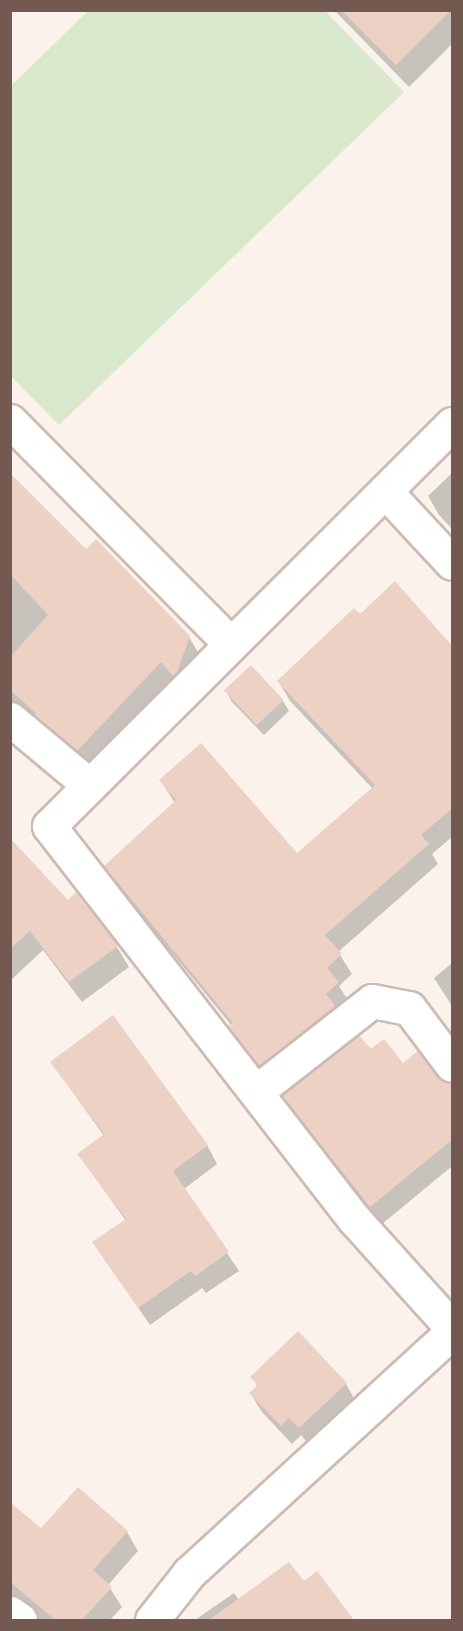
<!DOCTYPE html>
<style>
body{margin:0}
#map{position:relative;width:463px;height:1631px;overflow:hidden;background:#fbf3eb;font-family:Jost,sans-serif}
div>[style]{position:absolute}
.green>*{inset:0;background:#d9e7ca}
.shadow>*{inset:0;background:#0003}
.building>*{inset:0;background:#edd1c5;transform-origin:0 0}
.roads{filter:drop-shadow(2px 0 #ccbbb2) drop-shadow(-2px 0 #ccbbb2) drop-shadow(0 2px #ccbbb2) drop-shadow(0 -2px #ccbbb2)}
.minor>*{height:33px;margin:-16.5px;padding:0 16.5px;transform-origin:16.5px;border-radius:16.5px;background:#fff}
span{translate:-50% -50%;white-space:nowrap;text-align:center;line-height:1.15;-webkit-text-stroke:4.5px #fdf7f1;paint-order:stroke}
.frame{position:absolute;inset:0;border:12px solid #735950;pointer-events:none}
</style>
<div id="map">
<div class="green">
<div style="clip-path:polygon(89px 10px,325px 11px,404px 92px,59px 425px,11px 376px,11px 86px)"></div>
</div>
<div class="shadow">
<div style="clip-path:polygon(334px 10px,452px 10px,452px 44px,409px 87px)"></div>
<div style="clip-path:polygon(452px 473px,452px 529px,439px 515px,428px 496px)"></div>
<div style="clip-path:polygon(10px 475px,86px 551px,189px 637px,200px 656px,185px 693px,172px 680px,89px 769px,10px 699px)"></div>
<div style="clip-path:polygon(360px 616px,452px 647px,452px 837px,432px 854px,438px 864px,338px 952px,352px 974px,339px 986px,349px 1002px,271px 1084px,241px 1046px,232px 1026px,117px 886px,106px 867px,175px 803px,161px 781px,297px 855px,373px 789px,290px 701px,279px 682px)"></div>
<div style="clip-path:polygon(226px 691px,283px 701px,289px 711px,264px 735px,232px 702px)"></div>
<div style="clip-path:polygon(10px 848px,67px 902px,76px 894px,117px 947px,129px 967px,82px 1002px,43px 950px,10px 981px)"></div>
<div style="clip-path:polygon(452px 963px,452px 1006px,434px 978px)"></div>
<div style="clip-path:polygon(371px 1051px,403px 1065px,418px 1053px,443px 1083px,452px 1085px,452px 1169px,451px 1167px,382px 1224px,294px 1114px,284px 1096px)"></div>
<div style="clip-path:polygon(52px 1063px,207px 1145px,217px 1164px,184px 1189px,239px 1271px,206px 1293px,202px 1288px,150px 1325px,94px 1243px,126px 1221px,79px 1155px,104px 1136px)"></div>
<div style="clip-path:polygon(252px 1377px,346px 1384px,356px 1402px,310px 1446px,301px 1435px,292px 1444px,262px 1412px,251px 1394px,258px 1387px)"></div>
<div style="clip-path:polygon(10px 1521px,41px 1530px,127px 1532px,138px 1551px,108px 1585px,122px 1607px,110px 1620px,37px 1620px,23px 1613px,10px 1617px)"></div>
<div style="clip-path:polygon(303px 1583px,346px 1613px,350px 1620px,195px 1620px,234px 1593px,239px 1600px)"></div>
</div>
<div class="building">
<div style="clip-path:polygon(341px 10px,451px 10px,396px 65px)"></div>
<div style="clip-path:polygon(10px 473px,86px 549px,96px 539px,190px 636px,177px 672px,173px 676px,161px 662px,77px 751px,35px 715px,35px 712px,10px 690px,10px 657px,48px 615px,10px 574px)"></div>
<div style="clip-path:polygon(395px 581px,453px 647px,453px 808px,421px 835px,429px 844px,325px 935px,342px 954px,327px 968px,339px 982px,326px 994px,335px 1006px,259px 1066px,228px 1026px,233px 1023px,104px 866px,176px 800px,159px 780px,201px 743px,297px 853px,375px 785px,277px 681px,354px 608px,360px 614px)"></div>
<div style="left:251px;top:665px;width:48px;height:37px;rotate:47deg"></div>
<div style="clip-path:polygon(10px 838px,68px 900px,76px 892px,118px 946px,69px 982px,30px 931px,10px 949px)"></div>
<div style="clip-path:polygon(113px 1015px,208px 1145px,173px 1171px,229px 1252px,195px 1276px,191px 1271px,138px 1308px,92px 1242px,126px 1219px,77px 1154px,104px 1134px,50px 1062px)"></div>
<div style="clip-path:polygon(359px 1035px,371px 1049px,384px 1039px,403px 1063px,418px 1051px,437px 1077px,453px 1083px,453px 1139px,370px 1207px,282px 1095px)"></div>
<div style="clip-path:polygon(298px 1331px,347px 1383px,299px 1428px,289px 1418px,281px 1426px,249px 1393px,258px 1385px,250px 1377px)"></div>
<div style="clip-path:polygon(78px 1487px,128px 1531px,93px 1570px,112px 1587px,82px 1620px,55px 1620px,10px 1582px,10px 1502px,41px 1528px)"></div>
<div style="clip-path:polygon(289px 1562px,304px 1581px,317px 1571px,354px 1620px,209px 1620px)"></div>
</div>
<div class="roads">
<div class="minor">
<div style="left:10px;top:421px;width:314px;rotate:45.3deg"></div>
<div style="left:452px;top:424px;width:569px;rotate:135.07deg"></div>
<div style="left:49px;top:826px;width:497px;rotate:52.2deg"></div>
<div style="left:354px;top:1219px;width:147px;rotate:48deg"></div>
<div style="left:385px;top:491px;width:98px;rotate:47.1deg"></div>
<div style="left:10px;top:719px;width:103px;rotate:39.9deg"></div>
<div style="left:257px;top:1091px;width:146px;rotate:-38deg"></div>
<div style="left:372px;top:1001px;width:38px;rotate:11deg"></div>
<div style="left:409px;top:1008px;width:71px;rotate:53deg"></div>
<div style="left:10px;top:1613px;width:12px;rotate:35deg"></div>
<div style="left:152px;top:1620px;width:60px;rotate:-51.8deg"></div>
<div style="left:189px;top:1573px;width:357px;rotate:-42.5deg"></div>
</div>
</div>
<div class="frame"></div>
</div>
